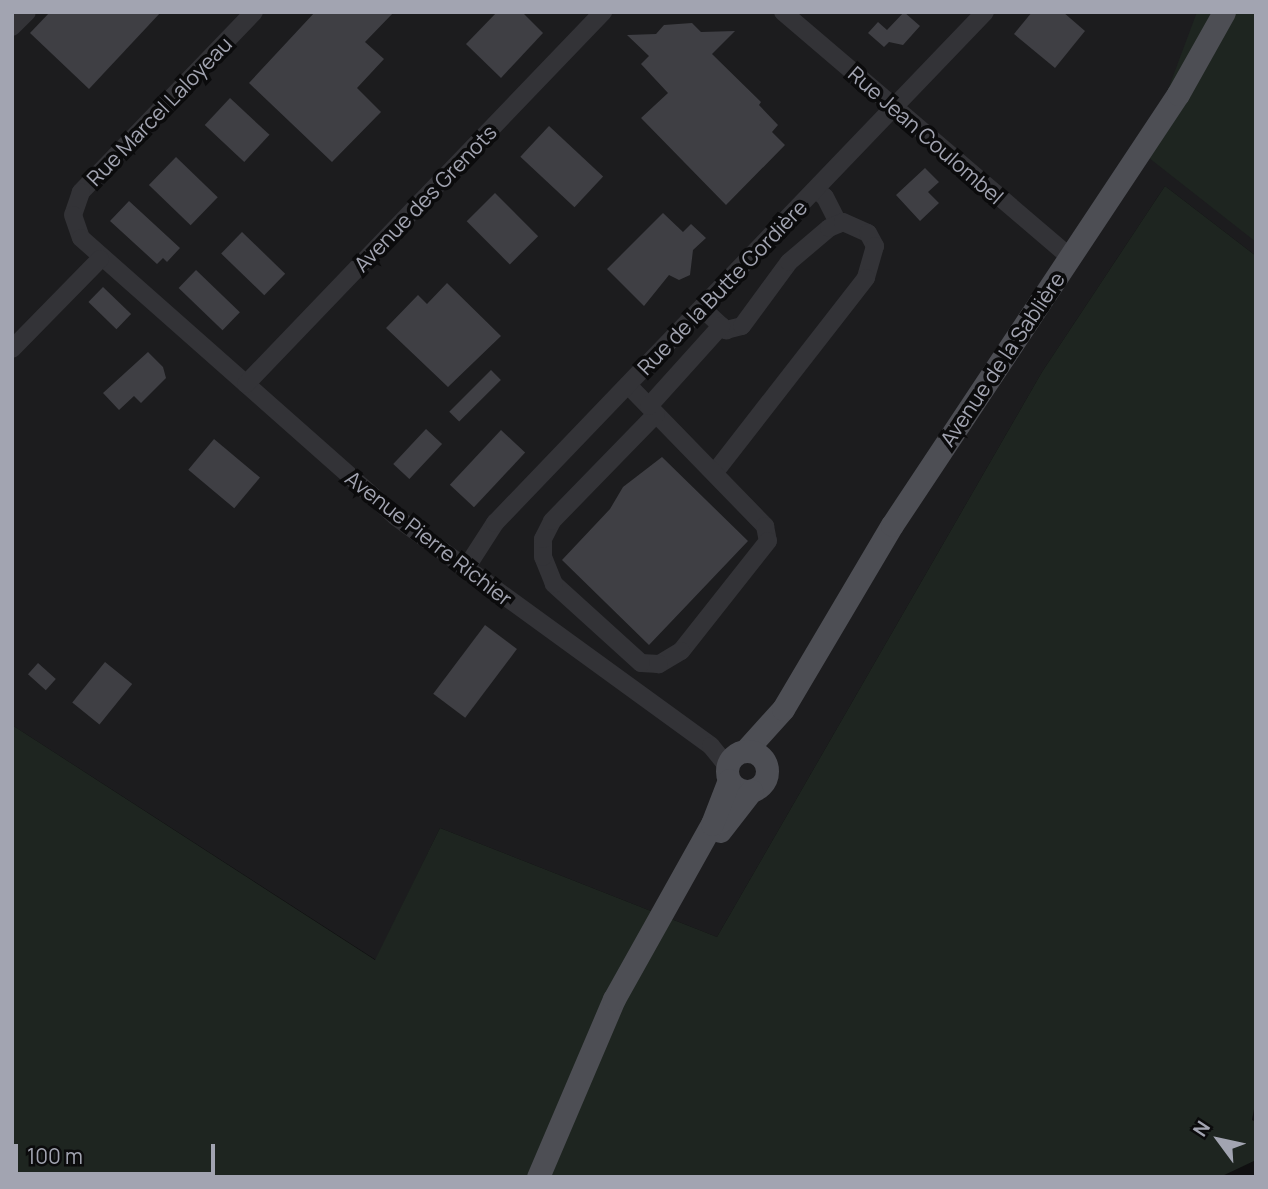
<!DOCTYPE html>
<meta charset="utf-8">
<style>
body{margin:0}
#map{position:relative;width:1268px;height:1189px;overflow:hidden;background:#101011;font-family:Manrope,sans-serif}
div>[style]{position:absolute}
.built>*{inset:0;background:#1c1c1e}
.green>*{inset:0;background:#1e2520}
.building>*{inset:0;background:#3f3f44;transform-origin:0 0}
.minor>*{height:18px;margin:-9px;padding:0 9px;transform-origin:9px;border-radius:9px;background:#333337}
.major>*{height:23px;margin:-11.5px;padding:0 11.5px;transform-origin:11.5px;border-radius:11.5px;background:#4d4e54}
.major>.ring{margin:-11.5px;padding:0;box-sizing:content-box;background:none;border:23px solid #4d4e54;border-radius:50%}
span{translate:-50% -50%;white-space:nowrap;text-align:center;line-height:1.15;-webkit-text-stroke:7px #0b0b0c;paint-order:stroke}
.street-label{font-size:21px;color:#a2a4b1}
.frame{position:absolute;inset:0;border:14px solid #a2a4b1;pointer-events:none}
.north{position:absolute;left:1184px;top:1105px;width:70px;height:70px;-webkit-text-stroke:5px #0b0b0c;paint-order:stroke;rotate:303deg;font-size:19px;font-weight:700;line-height:28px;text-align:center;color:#a2a4b1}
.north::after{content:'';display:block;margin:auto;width:24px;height:32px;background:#a2a4b1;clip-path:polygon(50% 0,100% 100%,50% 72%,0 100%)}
.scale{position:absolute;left:14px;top:1144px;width:201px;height:32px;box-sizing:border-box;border:4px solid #a2a4b1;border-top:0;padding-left:9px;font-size:21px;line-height:24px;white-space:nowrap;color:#a2a4b1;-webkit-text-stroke:5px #0b0b0c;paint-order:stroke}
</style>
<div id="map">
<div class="built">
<div style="clip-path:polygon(12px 12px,1256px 12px,1256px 256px,1165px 186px,1042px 372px,717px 937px,440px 828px,376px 960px,12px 725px)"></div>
</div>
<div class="green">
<div style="clip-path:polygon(1197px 12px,1256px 12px,1256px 242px,1144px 154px)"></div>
<div style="clip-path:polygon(1165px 186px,1256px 256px,1256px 1098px,1252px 1120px,1256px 1122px,1256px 1160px,1220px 1177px,12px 1177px,12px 725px,375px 960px,440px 828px,717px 937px,1042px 372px)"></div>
</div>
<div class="building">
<div style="clip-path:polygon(50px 12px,161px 12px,89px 89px,30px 33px)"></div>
<div style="clip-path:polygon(315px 12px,394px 12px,365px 42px,384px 59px,357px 88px,381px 112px,332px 162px,249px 83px)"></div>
<div style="clip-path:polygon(497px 12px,522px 12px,543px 33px,501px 78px,466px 44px)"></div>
<div style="clip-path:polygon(904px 12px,920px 26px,903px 45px,889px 42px,884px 47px,868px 33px,878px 22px,887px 30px)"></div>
<div style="clip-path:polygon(1032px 12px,1063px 12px,1085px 31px,1055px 68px,1014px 34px)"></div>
<div style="clip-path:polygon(692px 23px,701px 32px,735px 31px,712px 54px,761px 102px,759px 105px,778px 125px,772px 132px,785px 145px,726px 205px,641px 118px,668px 93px,641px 64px,649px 56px,627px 35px,656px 34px,664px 25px)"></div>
<div style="left:230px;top:98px;width:54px;height:37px;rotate:43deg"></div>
<div style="left:549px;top:126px;width:74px;height:42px;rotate:43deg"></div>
<div style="left:176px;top:157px;width:58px;height:39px;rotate:44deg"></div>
<div style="clip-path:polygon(925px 168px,939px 182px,928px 192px,939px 203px,920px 221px,896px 195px)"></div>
<div style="left:495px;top:193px;width:61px;height:40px;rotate:45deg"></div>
<div style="clip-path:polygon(129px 201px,180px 248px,167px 262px,163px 258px,157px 264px,110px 221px)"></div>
<div style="clip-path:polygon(663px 213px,683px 232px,691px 224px,706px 238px,693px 250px,690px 275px,679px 280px,669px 275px,644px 306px,607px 269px)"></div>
<div style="left:242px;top:232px;width:60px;height:30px;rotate:44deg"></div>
<div style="left:196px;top:270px;width:61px;height:25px;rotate:44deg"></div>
<div style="clip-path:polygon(447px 283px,501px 336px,448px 387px,386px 328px,418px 295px,427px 304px)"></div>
<div style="left:103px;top:287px;width:39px;height:21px;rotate:44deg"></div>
<div style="clip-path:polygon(148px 352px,163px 367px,166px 378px,141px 403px,134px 396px,119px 410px,103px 393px)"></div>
<div style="left:491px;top:370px;width:14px;height:59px;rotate:45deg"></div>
<div style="left:426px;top:429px;width:22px;height:48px;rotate:43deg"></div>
<div style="left:501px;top:430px;width:33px;height:75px;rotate:43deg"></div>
<div style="left:214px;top:439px;width:60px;height:40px;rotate:40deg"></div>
<div style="clip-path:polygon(662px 457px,748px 541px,649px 645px,562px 560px,610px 509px,623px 487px)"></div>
<div style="left:485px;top:625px;width:40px;height:86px;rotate:37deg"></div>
<div style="left:105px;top:662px;width:35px;height:52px;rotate:39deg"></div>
<div style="left:38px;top:663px;width:24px;height:15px;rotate:42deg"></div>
</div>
<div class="minor">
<div style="left:254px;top:12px;width:250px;rotate:133.9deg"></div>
<div style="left:81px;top:192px;width:24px;rotate:109deg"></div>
<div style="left:73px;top:215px;width:24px;rotate:71deg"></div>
<div style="left:81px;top:238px;width:421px;rotate:41.5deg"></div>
<div style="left:396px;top:517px;width:389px;rotate:36deg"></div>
<div style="left:711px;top:746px;width:27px;rotate:51deg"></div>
<div style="left:783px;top:12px;width:377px;rotate:40.5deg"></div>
<div style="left:12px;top:27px;width:21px;rotate:-45deg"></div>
<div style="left:816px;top:190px;width:11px;rotate:38deg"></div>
<div style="left:825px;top:197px;width:30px;rotate:63deg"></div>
<div style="left:702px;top:308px;width:33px;rotate:43deg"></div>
<div style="left:726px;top:330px;width:16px;rotate:-14deg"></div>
<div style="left:742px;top:326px;width:79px;rotate:-53.7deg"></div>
<div style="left:789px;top:262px;width:52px;rotate:-40.4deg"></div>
<div style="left:829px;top:228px;width:15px;rotate:-23deg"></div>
<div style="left:843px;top:222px;width:27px;rotate:24deg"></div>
<div style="left:868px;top:233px;width:15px;rotate:62deg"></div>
<div style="left:875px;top:246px;width:33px;rotate:106deg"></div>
<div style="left:866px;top:278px;width:247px;rotate:127.9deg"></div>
<div style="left:12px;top:349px;width:126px;rotate:-45.6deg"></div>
<div style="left:246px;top:384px;width:516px;rotate:-46.18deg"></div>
<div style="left:628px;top:385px;width:197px;rotate:45.8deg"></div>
<div style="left:765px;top:526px;width:15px;rotate:79deg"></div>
<div style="left:768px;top:541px;width:140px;rotate:128.3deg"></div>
<div style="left:681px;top:651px;width:26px;rotate:149deg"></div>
<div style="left:659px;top:664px;width:18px;rotate:-177deg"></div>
<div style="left:641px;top:663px;width:118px;rotate:-137.8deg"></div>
<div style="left:554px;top:584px;width:29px;rotate:-112deg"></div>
<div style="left:543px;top:557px;width:18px;rotate:-90deg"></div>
<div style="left:543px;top:539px;width:20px;rotate:-63deg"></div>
<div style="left:552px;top:521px;width:149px;rotate:-45.8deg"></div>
<div style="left:649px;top:406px;width:108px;rotate:-48deg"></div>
<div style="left:466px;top:568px;width:54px;rotate:-57.2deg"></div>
<div style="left:495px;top:523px;width:708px;rotate:-46.2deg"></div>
</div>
<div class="major">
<div style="left:745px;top:751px;width:57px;rotate:-47.9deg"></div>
<div style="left:783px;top:709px;width:214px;rotate:-59.4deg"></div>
<div style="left:892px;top:525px;width:517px;rotate:-56.43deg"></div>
<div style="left:1178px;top:94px;width:94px;rotate:-60.7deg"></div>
<div class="ring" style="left:727px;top:751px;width:17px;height:17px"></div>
<div style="left:720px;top:831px;width:51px;rotate:-52.2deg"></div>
<div style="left:538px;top:1177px;width:194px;rotate:-66.9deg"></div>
<div style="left:614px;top:999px;width:201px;rotate:-60.8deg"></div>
<div style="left:712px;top:824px;width:47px;rotate:-68.9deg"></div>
</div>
<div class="street-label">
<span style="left:159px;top:111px;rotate:-46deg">Rue Marcel Laloyeau</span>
<span style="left:926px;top:135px;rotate:41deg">Rue Jean Coulombel</span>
<span style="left:425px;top:198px;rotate:-46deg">Avenue des Grenots</span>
<span style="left:722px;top:287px;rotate:-46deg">Rue de la Butte Cordière</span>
<span style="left:1002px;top:359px;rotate:-56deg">Avenue de la Sablière</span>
<span style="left:429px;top:538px;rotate:38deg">Avenue Pierre Richier</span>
</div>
<div class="frame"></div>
<div class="north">N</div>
<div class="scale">100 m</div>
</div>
